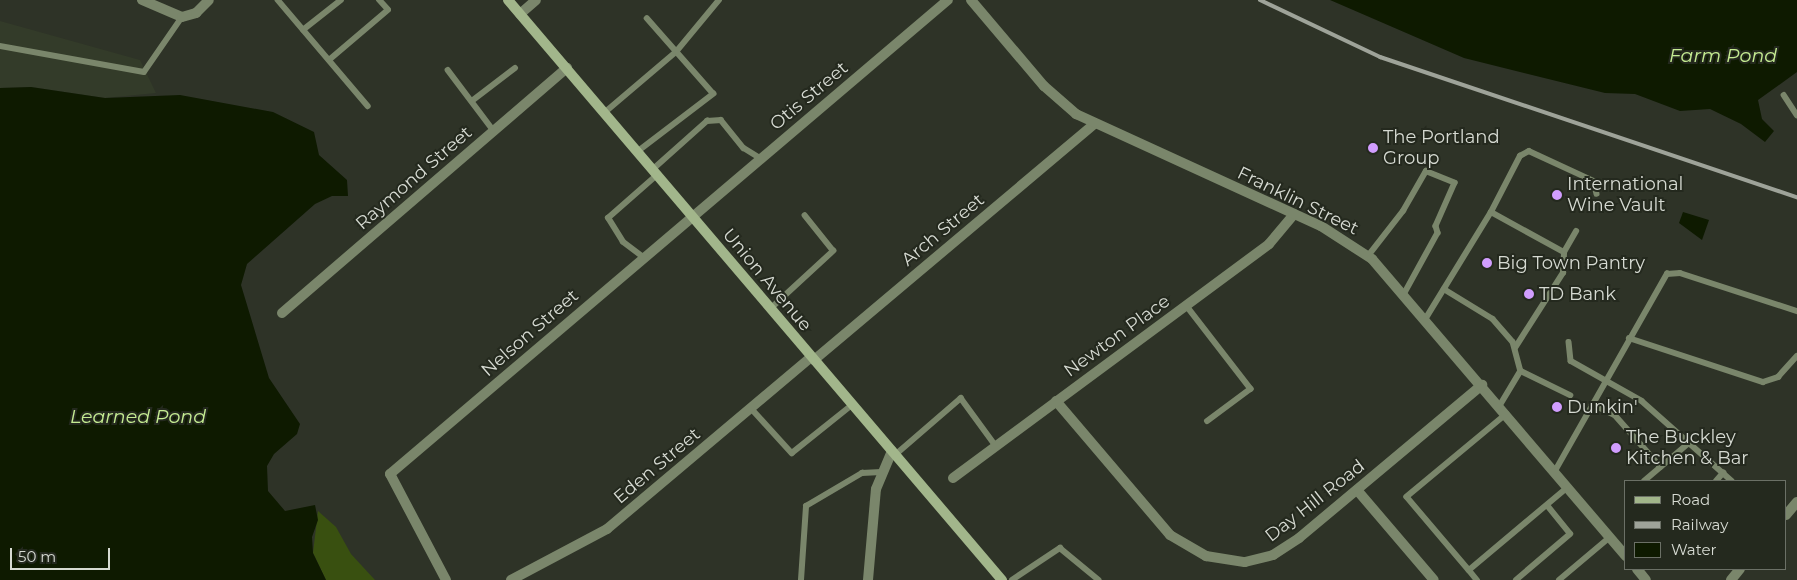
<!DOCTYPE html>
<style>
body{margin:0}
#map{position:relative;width:1797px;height:580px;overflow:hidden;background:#2e3327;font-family:Montserrat,sans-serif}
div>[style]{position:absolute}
.built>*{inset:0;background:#333b29}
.green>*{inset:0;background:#395010}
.water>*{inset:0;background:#0e1a00}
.service>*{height:5.5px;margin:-2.75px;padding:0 2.75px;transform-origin:2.75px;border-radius:2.75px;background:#7a866b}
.minor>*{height:10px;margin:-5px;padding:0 5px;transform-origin:5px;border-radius:5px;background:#7a866b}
.tertiary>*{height:10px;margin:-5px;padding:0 5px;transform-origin:5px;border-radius:5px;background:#7a866b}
.secondary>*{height:10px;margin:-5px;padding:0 5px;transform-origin:5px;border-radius:5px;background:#a2b68b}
.rail>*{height:4px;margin:-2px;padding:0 2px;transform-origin:2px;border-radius:2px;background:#9ea399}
.dots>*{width:14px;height:14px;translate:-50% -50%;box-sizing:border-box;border:2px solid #24291e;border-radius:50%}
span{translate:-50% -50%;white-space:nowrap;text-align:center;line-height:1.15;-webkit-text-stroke:4px #24291e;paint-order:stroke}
.street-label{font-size:18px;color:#d6dad2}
.poi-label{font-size:18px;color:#d6dad2}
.left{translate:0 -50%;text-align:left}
.water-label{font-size:19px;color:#c5ec92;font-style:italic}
.legend{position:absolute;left:1624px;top:480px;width:162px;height:90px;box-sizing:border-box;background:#24291e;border:1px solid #6b7066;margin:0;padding:6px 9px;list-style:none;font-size:15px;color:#d6dad2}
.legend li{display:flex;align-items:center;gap:10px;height:25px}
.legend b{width:25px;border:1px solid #6b7066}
.scale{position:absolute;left:10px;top:548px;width:100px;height:22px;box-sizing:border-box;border:2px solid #d6dad2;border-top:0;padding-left:6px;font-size:15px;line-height:18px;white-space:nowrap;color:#d6dad2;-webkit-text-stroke:4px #24291e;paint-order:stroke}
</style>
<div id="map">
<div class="built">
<div style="clip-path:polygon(0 21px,140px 60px,156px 93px,105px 98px,31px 87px,0 88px)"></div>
</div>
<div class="green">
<div style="clip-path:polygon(318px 511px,336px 527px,351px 554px,375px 580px,326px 580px,313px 553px)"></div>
</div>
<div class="water">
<div style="clip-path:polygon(1330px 0,1797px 0,1797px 72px,1758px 100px,1762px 119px,1774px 131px,1765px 142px,1741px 124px,1710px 109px,1680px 111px,1635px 94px,1605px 93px,1464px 58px)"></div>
<div style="clip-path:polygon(31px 87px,105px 98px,180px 95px,273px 112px,314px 132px,319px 155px,347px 180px,348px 196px,332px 196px,315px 204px,247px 264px,241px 285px,269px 378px,300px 424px,297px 434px,274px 454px,267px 466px,268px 491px,285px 511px,315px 505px,318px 520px,312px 537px,313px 553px,326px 580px,0 580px,0 88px)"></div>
<div style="clip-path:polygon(1683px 212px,1709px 220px,1702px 240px,1679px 223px)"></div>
</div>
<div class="service">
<div style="left:278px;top:0;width:139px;rotate:49.7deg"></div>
<div style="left:303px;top:30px;width:48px;rotate:-38.3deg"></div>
<div style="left:0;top:46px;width:146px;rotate:10.2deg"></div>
<div style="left:144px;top:72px;width:67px;rotate:-55.4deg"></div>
<div style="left:329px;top:60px;width:77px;rotate:-40.3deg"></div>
<div style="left:388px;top:10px;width:13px;rotate:-132deg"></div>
<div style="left:448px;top:70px;width:76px;rotate:53deg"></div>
<div style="left:1784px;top:95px;width:24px;rotate:57deg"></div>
<div style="left:472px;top:101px;width:54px;rotate:-37.5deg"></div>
<div style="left:604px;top:113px;width:94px;rotate:-40.3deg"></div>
<div style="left:676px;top:52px;width:67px;rotate:-50.4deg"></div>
<div style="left:637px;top:152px;width:96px;rotate:-37.3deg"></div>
<div style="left:713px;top:94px;width:100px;rotate:-131.3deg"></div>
<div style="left:652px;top:170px;width:74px;rotate:-41.7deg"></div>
<div style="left:707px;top:121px;width:14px;rotate:-4deg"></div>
<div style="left:721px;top:120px;width:36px;rotate:51deg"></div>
<div style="left:744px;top:148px;width:19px;rotate:32deg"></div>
<div style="left:1491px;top:212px;width:63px;rotate:-62.6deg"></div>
<div style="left:1520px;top:156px;width:10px;rotate:-29deg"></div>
<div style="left:1529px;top:151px;width:72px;rotate:24.8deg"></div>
<div style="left:1594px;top:181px;width:13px;rotate:77deg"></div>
<div style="left:1368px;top:256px;width:57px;rotate:-52.1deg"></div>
<div style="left:1403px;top:211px;width:46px;rotate:-60.1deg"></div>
<div style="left:1426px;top:171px;width:31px;rotate:22deg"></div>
<div style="left:1455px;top:183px;width:47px;rotate:113.8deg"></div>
<div style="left:1436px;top:226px;width:7px;rotate:74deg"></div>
<div style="left:1438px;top:233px;width:68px;rotate:118.8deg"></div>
<div style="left:644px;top:258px;width:26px;rotate:-143deg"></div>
<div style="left:623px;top:242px;width:28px;rotate:-122deg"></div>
<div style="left:608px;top:218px;width:65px;rotate:-41.3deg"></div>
<div style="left:1444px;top:289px;width:57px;rotate:31.5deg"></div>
<div style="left:1493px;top:319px;width:30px;rotate:49deg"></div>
<div style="left:1513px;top:342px;width:30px;rotate:75deg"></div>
<div style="left:1521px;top:371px;width:41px;rotate:121deg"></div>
<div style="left:1186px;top:305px;width:106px;rotate:52.3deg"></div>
<div style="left:1251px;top:389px;width:54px;rotate:143.3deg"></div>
<div style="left:770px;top:309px;width:86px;rotate:-42.6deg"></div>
<div style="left:833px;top:251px;width:45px;rotate:-128.7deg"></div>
<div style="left:1426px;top:318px;width:124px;rotate:-58.5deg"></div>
<div style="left:1491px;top:212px;width:83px;rotate:28.7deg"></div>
<div style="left:1629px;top:338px;width:141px;rotate:18.2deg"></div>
<div style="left:1763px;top:382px;width:16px;rotate:-18deg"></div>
<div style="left:1778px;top:377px;width:28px;rotate:-48deg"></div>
<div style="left:1569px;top:342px;width:19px;rotate:84deg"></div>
<div style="left:1571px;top:361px;width:81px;rotate:29.4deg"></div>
<div style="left:1642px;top:401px;width:120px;rotate:41.6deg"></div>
<div style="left:1515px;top:348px;width:89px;rotate:-57.4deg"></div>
<div style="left:1563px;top:273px;width:21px;rotate:-87deg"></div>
<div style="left:1564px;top:252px;width:24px;rotate:-60deg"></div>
<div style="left:1521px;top:371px;width:55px;rotate:26.1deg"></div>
<div style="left:1592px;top:404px;width:25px;rotate:26deg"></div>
<div style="left:1615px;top:415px;width:69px;rotate:48.5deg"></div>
<div style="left:751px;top:408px;width:61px;rotate:47.7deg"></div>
<div style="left:792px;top:453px;width:77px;rotate:-38.7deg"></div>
<div style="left:1507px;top:414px;width:130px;rotate:140.3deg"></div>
<div style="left:1407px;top:497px;width:96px;rotate:49.7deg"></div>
<div style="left:1469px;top:570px;width:129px;rotate:-40deg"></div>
<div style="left:895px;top:455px;width:87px;rotate:-40.8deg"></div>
<div style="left:961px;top:398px;width:59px;rotate:53.9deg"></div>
<div style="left:1555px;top:471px;width:227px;rotate:-60.4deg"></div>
<div style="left:1667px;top:274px;width:13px;rotate:-4deg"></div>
<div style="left:1680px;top:273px;width:123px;rotate:18deg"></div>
<div style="left:1644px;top:481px;width:59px;rotate:-40.2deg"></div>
<div style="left:1716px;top:481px;width:11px;rotate:-49deg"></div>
<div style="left:1469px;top:570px;width:13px;rotate:51deg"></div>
<div style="left:801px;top:580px;width:74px;rotate:-86.1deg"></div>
<div style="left:806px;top:506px;width:65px;rotate:-30.5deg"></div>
<div style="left:862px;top:473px;width:19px;rotate:-3deg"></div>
<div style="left:1012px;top:580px;width:58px;rotate:-33.7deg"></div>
<div style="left:1060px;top:548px;width:50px;rotate:39.4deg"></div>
<div style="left:1516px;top:580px;width:71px;rotate:-40.4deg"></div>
<div style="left:1570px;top:534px;width:36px;rotate:-129deg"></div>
<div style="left:1559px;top:580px;width:67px;rotate:-40.1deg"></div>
</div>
<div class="minor">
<div style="left:142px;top:0;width:43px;rotate:23deg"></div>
<div style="left:182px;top:17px;width:15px;rotate:-16deg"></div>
<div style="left:196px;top:13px;width:18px;rotate:-45deg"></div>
<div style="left:520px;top:14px;width:21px;rotate:-41deg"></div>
<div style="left:282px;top:313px;width:376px;rotate:-40.7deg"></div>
<div style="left:814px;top:360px;width:366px;rotate:-40.1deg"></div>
<div style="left:1056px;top:401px;width:176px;rotate:49.6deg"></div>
<div style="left:1170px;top:535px;width:42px;rotate:30.3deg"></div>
<div style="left:1206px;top:556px;width:39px;rotate:9deg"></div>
<div style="left:1245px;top:562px;width:29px;rotate:-14deg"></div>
<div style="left:1273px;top:555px;width:31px;rotate:-33deg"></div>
<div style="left:1299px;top:538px;width:239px;rotate:-39.9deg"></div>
<div style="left:953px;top:478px;width:393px;rotate:-36.5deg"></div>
<div style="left:1269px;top:244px;width:39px;rotate:-50deg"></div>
<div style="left:1357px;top:490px;width:118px;rotate:49.5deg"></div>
<div style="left:446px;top:580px;width:120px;rotate:-117.8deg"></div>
<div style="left:390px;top:474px;width:732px;rotate:-40.35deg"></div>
<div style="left:511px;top:580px;width:109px;rotate:-28deg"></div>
<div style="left:607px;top:529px;width:267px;rotate:-40.1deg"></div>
</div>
<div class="tertiary">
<div style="left:971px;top:0;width:113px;rotate:49.7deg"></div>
<div style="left:1044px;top:86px;width:43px;rotate:41.2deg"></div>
<div style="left:1076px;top:114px;width:269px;rotate:24.6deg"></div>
<div style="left:1321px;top:226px;width:61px;rotate:32.9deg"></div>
<div style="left:1372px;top:259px;width:391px;rotate:49.5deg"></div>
<div style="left:1786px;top:515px;width:17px;rotate:-50deg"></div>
<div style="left:1637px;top:569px;width:14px;rotate:51deg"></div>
<div style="left:868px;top:580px;width:91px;rotate:-85deg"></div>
<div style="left:876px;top:489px;width:41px;rotate:-67.2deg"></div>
<div style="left:1731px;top:580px;width:14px;rotate:-51deg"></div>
</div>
<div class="secondary">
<div style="left:508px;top:0;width:762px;rotate:49.58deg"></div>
</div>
<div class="rail">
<div style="left:1260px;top:0;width:133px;rotate:25.4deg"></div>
<div style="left:1380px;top:57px;width:440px;rotate:18.6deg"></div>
</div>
<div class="dots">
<div style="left:1373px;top:148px;background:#d19dfe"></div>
<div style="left:1557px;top:195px;background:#d19dfe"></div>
<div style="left:1487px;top:263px;background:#d19dfe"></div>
<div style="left:1529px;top:294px;background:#d19dfe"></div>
<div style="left:1557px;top:407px;background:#d19dfe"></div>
<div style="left:1616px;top:448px;background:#d19dfe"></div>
</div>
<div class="street-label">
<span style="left:809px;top:96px;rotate:-40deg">Otis Street</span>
<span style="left:414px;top:178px;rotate:-41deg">Raymond Street</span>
<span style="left:1298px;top:201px;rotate:26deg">Franklin Street</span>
<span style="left:943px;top:230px;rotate:-40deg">Arch Street</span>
<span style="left:767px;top:280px;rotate:50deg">Union Avenue</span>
<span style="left:530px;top:333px;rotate:-41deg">Nelson Street</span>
<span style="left:1117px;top:336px;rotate:-36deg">Newton Place</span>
<span style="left:657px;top:466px;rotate:-40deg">Eden Street</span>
<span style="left:1315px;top:501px;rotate:-38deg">Day Hill Road</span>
</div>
<div class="poi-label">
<span class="left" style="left:1383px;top:148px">The Portland<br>Group</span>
<span class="left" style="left:1567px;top:195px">International<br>Wine Vault</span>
<span class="left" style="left:1497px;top:263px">Big Town Pantry</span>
<span class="left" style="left:1539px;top:294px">TD Bank</span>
<span class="left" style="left:1567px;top:407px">Dunkin'</span>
<span class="left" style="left:1626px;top:448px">The Buckley<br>Kitchen &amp; Bar</span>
</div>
<div class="water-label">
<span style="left:1723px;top:56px">Farm Pond</span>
<span style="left:138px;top:417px">Learned Pond</span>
</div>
<ul class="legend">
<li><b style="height:6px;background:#a2b68b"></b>Road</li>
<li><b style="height:6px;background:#9ea399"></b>Railway</li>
<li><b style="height:14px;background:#0e1a00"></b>Water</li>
</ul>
<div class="scale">50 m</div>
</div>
